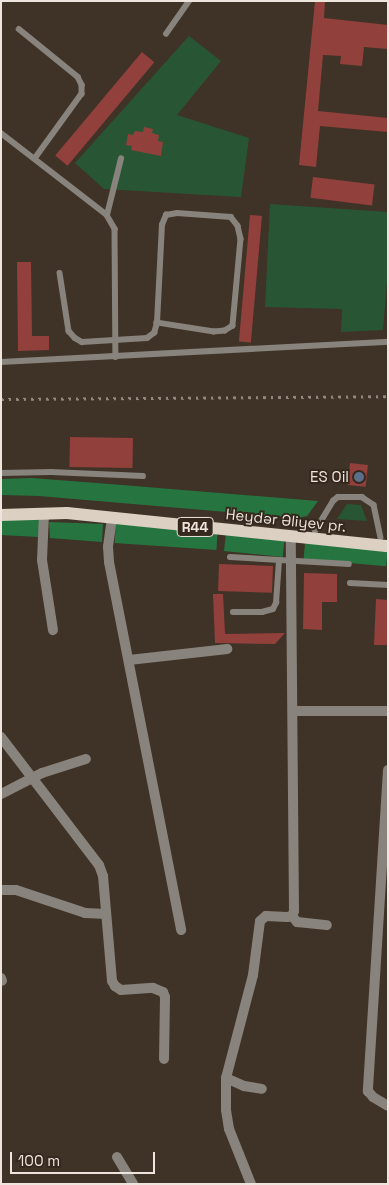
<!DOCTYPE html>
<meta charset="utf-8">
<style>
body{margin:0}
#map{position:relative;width:389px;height:1185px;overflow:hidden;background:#3f3226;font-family:"Space Grotesk",sans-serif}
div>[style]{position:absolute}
.green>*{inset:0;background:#285635}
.forest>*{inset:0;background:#267541;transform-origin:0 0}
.building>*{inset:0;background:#92403c;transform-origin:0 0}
.lane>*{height:5.5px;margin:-2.75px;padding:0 2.75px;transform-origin:2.75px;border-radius:2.75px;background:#88837c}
.street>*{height:10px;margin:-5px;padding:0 5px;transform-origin:5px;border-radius:5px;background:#88837c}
.primary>*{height:12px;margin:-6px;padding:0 6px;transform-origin:6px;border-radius:6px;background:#dbd0c1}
.rail>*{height:3px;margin-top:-1.5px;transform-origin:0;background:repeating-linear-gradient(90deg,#92877d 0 2.5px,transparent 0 7.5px)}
.dots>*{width:14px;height:14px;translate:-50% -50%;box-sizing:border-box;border:2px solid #35281d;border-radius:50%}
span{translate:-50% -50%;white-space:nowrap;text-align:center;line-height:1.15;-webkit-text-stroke:4px #35281d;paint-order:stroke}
.shield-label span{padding:1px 4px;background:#35281d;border:1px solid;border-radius:4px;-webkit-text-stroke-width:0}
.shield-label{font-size:14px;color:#eee5de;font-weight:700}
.poi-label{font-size:15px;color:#eee5de}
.right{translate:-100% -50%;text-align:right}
.street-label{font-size:15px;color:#eee5de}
.frame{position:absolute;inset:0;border:2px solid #eee5de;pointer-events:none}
.scale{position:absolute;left:10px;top:1152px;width:145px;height:22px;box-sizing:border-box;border:2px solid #eee5de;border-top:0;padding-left:6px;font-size:15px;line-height:18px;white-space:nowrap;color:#eee5de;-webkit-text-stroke:4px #35281d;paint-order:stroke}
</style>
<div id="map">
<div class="green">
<div style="clip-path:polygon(189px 36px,221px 61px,177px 115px,249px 138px,241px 197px,104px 189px,75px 163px)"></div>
<div style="clip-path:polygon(270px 204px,388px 212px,388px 269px,383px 330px,341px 332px,342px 309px,265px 307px)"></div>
<div style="clip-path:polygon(347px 504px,361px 505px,367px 521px,337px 519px)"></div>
</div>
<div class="forest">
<div style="clip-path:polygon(32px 478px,122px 485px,318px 501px,307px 516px,297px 518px,39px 496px,1px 495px,1px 479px)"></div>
<div style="left:40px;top:520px;width:17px;height:39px;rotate:93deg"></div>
<div style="clip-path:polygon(49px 522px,103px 524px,102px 542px,50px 538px)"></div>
<div style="left:116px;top:523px;width:102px;height:20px;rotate:4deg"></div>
<div style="left:226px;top:532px;width:59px;height:19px;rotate:6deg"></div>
<div style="left:305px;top:543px;width:83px;height:16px;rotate:5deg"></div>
</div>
<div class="building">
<div style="clip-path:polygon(315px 1px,325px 1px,324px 18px,388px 25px,388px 49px,364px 47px,362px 66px,340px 64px,341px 56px,323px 55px,318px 111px,388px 118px,388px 132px,320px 126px,316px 167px,299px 165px)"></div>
<div style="left:142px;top:52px;width:16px;height:135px;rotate:40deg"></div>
<div style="clip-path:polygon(144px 127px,153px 129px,152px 133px,159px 135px,158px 141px,163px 142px,161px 156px,131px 150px,132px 146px,126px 145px,128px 134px,133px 135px,135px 131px,143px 132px)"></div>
<div style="left:313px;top:177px;width:62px;height:21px;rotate:7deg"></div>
<div style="left:250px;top:215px;width:12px;height:127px;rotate:5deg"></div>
<div style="clip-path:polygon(17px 262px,31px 262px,32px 336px,49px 336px,49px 350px,18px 351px)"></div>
<div style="left:70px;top:437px;width:63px;height:30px;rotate:1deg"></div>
<div style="left:350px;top:463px;width:18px;height:22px;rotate:6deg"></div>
<div style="left:219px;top:564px;width:54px;height:27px;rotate:2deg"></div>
<div style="clip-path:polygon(304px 573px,337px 574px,337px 602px,322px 602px,322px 630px,303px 629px)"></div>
<div style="clip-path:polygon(213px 594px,223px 594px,225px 634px,285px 633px,275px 644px,215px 643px)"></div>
<div style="clip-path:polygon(376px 599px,388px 600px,388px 645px,374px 645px)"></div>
</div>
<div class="lane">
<div style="left:19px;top:29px;width:76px;rotate:39.1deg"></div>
<div style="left:78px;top:77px;width:9px;rotate:63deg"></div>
<div style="left:82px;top:85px;width:9px;rotate:90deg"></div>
<div style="left:82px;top:94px;width:80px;rotate:125.9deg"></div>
<div style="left:166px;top:34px;width:40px;rotate:-55.1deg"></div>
<div style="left:1px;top:133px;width:134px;rotate:37.7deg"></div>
<div style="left:107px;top:215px;width:16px;rotate:60deg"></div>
<div style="left:115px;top:229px;width:128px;rotate:89.6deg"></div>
<div style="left:107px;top:215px;width:58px;rotate:-76deg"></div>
<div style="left:60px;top:273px;width:59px;rotate:81.2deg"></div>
<div style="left:69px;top:331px;width:9px;rotate:49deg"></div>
<div style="left:75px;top:338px;width:8px;rotate:30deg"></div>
<div style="left:82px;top:342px;width:65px;rotate:-3.5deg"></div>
<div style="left:147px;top:338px;width:9px;rotate:-36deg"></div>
<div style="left:154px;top:333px;width:10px;rotate:-73deg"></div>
<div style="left:157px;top:323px;width:98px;rotate:-87.1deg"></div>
<div style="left:162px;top:225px;width:11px;rotate:-68deg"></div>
<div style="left:166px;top:215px;width:11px;rotate:-10deg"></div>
<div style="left:177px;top:213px;width:54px;rotate:4.2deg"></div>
<div style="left:231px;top:217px;width:11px;rotate:52deg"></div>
<div style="left:238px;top:226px;width:13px;rotate:77deg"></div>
<div style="left:241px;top:239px;width:87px;rotate:95.3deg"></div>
<div style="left:233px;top:326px;width:9px;rotate:148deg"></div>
<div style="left:225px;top:331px;width:11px;rotate:175deg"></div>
<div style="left:214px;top:332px;width:58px;rotate:-171deg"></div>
<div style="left:1px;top:362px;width:388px;rotate:-3deg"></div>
<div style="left:1px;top:473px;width:50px;rotate:-1.1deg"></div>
<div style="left:51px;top:472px;width:92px;rotate:2.5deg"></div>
<div style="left:315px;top:531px;width:35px;rotate:-59deg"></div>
<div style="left:333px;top:501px;width:6px;rotate:-39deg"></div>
<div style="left:338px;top:497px;width:24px"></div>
<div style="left:362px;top:497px;width:14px;rotate:34deg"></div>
<div style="left:374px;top:505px;width:33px;rotate:78deg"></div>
<div style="left:230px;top:557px;width:119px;rotate:3.4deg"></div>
<div style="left:350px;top:583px;width:38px;rotate:3deg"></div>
<div style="left:233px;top:612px;width:29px"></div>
<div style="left:262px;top:612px;width:11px;rotate:-15deg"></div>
<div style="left:273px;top:609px;width:7px;rotate:-63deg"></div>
<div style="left:276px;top:603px;width:42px;rotate:-85.9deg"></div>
</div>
<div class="street">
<div style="left:44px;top:514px;width:46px;rotate:92.5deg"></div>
<div style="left:42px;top:560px;width:71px;rotate:81.1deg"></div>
<div style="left:112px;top:518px;width:29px;rotate:98deg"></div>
<div style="left:108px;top:547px;width:15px;rotate:86deg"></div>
<div style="left:109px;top:562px;width:375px;rotate:78.9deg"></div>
<div style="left:129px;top:660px;width:99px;rotate:-6.4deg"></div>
<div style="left:293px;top:711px;width:95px"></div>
<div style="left:1px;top:737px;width:161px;rotate:52.6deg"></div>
<div style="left:99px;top:865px;width:12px;rotate:70deg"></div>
<div style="left:103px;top:876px;width:105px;rotate:85.1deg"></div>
<div style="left:112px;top:981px;width:6px;rotate:59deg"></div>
<div style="left:115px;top:986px;width:7px;rotate:34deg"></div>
<div style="left:121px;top:990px;width:32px;rotate:-4deg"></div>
<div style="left:153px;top:988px;width:11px;rotate:22deg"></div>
<div style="left:163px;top:992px;width:5px;rotate:68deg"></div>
<div style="left:165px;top:997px;width:62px;rotate:90.9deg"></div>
<div style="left:388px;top:770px;width:322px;rotate:93.6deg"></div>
<div style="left:368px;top:1091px;width:8px;rotate:50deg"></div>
<div style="left:373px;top:1097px;width:17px;rotate:31deg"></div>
<div style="left:1px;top:794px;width:46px;rotate:-27.1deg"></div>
<div style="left:42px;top:773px;width:46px;rotate:-17.7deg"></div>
<div style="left:1px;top:890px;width:15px"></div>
<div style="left:16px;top:890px;width:73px;rotate:18.4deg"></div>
<div style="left:85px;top:913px;width:21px;rotate:3deg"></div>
<div style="left:292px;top:916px;width:8px;rotate:50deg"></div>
<div style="left:297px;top:922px;width:30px;rotate:6deg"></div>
<div style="left:1px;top:978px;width:3px;rotate:72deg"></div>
<div style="left:226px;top:1078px;width:20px;rotate:24deg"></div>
<div style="left:244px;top:1086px;width:18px;rotate:9deg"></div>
<div style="left:117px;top:1157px;width:31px;rotate:59deg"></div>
<div style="left:251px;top:1184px;width:59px;rotate:-111.8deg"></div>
<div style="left:229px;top:1129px;width:20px;rotate:-99deg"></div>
<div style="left:226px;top:1109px;width:31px;rotate:-90deg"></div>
<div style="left:226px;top:1078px;width:106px;rotate:-75.3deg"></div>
<div style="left:253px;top:975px;width:54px;rotate:-82.6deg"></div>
<div style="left:260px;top:921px;width:8px;rotate:-40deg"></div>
<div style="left:266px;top:916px;width:21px;rotate:3deg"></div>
<div style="left:287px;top:917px;width:5px;rotate:-11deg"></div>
<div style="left:292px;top:916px;width:5px;rotate:-68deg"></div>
<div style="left:294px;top:911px;width:375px;rotate:-90.5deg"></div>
</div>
<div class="primary">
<div style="left:1px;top:515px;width:66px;rotate:-1.7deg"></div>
<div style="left:67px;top:513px;width:323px;rotate:5.9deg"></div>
</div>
<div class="rail">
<div style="left:1px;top:399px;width:387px;rotate:-0.4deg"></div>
</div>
<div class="dots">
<div style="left:359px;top:477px;background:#5c6f8a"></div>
</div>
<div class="shield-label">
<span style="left:195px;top:527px">R44</span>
</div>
<div class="poi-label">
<span class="right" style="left:349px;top:477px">ES Oil</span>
</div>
<div class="street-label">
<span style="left:286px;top:520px;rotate:6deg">Heydər Əliyev pr.</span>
</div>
<div class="frame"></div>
<div class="scale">100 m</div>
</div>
